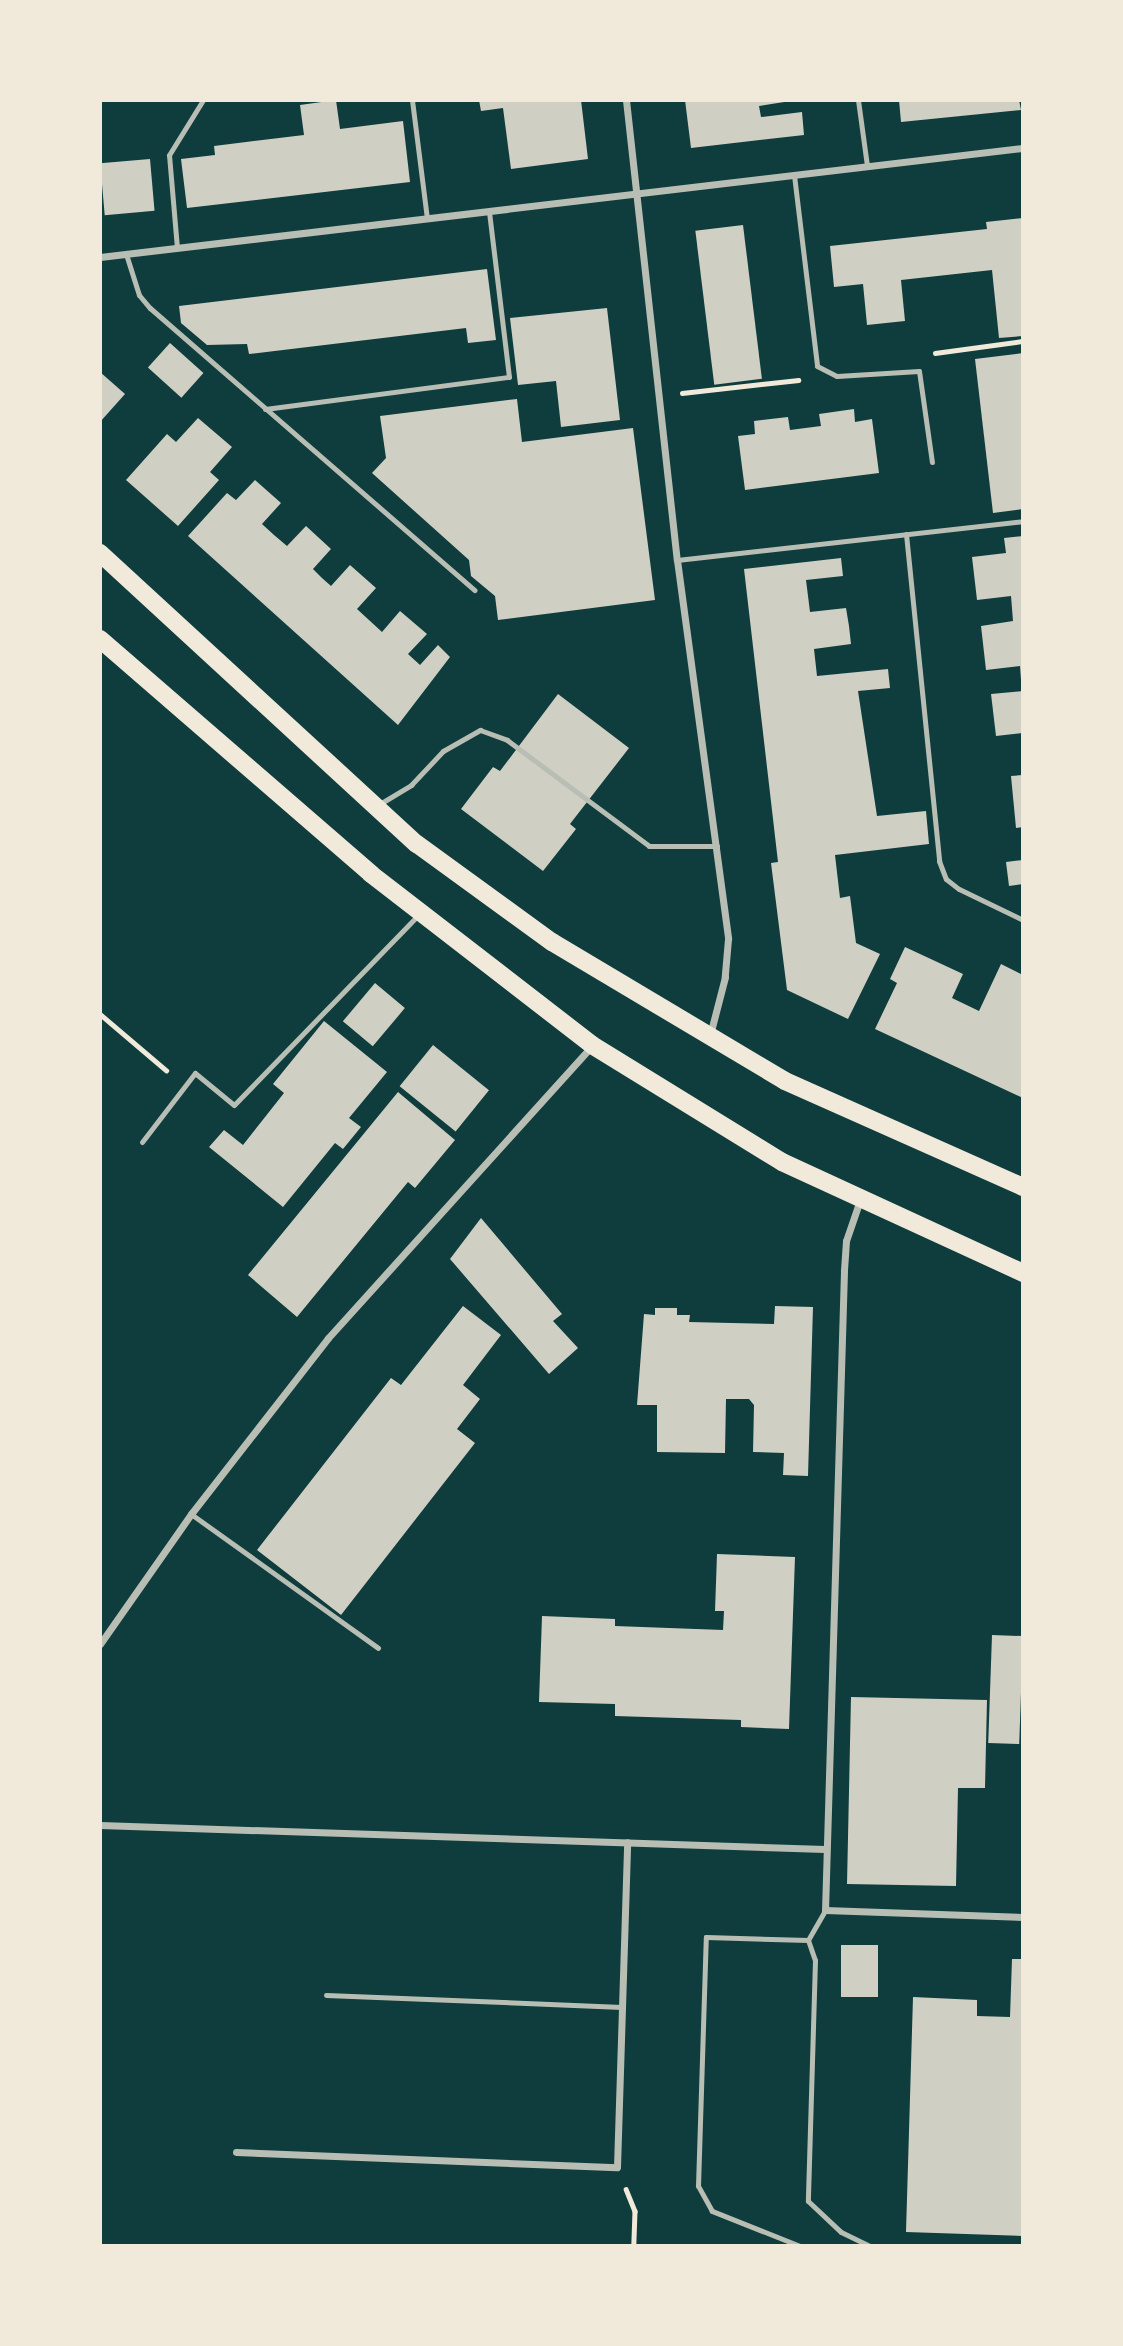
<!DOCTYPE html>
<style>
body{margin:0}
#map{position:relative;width:1123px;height:2346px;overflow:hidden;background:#0f3d3e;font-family:Montserrat,sans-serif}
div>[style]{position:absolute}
.building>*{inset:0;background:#cfcfc3;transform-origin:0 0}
.path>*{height:4.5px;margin:-2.25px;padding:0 2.25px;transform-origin:2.25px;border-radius:2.25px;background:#f1e9da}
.service>*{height:5px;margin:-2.5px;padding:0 2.5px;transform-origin:2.5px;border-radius:2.5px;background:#b8beb3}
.minor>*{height:7px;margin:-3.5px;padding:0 3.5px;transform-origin:3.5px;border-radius:3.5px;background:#b8beb3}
.primary>*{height:18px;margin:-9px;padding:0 9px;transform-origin:9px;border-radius:9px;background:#f1e9da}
span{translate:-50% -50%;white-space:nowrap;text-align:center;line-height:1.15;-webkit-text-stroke:6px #f1e9da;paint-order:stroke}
.frame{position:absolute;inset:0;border:102px solid #f1e9da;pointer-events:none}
</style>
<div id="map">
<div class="building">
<div style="clip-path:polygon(336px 100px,340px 129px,403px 121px,410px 182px,187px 208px,181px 159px,215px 155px,214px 146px,304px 135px,300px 105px)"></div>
<div style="clip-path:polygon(479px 100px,581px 100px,588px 159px,511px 169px,503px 108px,481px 111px)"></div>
<div style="clip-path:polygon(685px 100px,797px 100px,759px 106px,761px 117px,802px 112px,804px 135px,691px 148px)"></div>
<div style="clip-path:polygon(899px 100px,1019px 100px,1021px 110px,901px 122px)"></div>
<div style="left:150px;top:159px;width:52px;height:50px;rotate:85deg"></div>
<div style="clip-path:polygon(1023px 218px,1023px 336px,999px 338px,992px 270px,901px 280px,905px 321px,867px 325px,863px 284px,834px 287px,830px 246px,987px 229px,986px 222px)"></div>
<div style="left:743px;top:225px;width:155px;height:48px;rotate:83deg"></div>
<div style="clip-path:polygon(487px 269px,496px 340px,468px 343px,466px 328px,249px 354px,247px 344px,207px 345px,181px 323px,179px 306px)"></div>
<div style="clip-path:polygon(607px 308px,620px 420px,561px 427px,556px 381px,518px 385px,510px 318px)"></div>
<div style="left:170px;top:343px;width:45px;height:33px;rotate:42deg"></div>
<div style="clip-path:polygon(1023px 353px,1023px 509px,993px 513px,975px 359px)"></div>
<div style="clip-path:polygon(100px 372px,125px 394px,100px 422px)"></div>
<div style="clip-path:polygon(517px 399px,522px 442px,633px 428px,655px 600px,498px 620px,495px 596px,471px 576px,469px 560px,372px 473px,386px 458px,380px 416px)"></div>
<div style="clip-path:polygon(854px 409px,855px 422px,872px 419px,879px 473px,745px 490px,738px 436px,755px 434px,754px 421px,788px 417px,790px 430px,821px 426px,819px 414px)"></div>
<div style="clip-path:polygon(198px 418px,232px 447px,210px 472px,219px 480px,178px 526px,126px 480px,167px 434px,176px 442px)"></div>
<div style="clip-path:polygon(255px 480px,281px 503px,262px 524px,274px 535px,287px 546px,306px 526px,331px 549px,313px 569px,322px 578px,331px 586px,350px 565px,376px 588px,357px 609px,382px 632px,400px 611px,427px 634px,408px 654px,420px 665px,438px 645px,450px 657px,398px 725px,188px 536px,227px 493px,236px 500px)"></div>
<div style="clip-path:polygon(1023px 536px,1023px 680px,1021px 680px,1020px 666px,986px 670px,981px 626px,1013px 621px,1011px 596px,977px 600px,972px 557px,1006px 553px,1004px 538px)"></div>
<div style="clip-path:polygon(841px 558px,843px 576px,806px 580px,810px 612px,846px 608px,849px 626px,851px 644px,814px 649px,817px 676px,888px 669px,890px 688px,858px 691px,877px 816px,926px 811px,929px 844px,835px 855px,840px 898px,850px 896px,856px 943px,880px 954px,848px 1019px,787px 990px,771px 863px,778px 862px,744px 569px)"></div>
<div style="clip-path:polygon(1023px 691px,1023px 733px,996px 736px,991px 694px)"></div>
<div style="clip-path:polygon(558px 694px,629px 748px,570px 824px,576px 829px,543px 871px,461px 809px,493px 767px,500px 771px)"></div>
<div style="clip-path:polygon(1023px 775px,1023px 827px,1016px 828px,1011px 776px)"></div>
<div style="clip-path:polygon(1023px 860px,1023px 884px,1009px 886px,1006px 862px)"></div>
<div style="clip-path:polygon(905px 947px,963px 974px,952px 998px,979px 1011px,1001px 964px,1023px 975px,1023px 1098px,875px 1029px,897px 983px,890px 979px)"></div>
<div style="left:375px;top:983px;width:39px;height:50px;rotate:40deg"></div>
<div style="clip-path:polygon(324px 1021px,387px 1072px,349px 1118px,361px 1127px,343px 1149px,335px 1143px,283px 1207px,209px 1147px,224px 1130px,243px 1145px,284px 1093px,273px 1084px)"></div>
<div style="left:433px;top:1045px;width:72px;height:53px;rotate:39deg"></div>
<div style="clip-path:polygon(398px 1092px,455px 1140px,415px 1188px,408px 1182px,297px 1317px,248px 1275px)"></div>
<div style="clip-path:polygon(481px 1218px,562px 1314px,553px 1321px,578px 1348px,549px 1374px,450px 1259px)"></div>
<div style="clip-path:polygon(463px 1306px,501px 1335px,463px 1385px,480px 1399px,457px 1429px,475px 1443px,341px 1615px,257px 1550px,391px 1378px,401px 1385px)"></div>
<div style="clip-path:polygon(775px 1306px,813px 1307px,808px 1476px,783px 1475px,784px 1453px,753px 1452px,754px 1405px,749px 1399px,726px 1399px,725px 1453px,657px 1452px,657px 1405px,637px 1405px,644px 1314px,655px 1315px,655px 1308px,677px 1308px,677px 1315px,690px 1315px,689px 1322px,774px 1324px)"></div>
<div style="clip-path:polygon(717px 1554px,795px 1557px,789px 1729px,741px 1727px,741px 1720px,615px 1716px,615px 1704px,539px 1702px,542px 1616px,615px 1619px,615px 1626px,723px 1630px,724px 1611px,715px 1611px)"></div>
<div style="left:992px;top:1635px;width:31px;height:108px;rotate:2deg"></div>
<div style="clip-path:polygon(851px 1697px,987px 1700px,985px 1788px,958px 1788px,956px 1886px,847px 1884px)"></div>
<div style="left:841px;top:1945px;width:37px;height:52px"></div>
<div style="clip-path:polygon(1012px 1959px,1023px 1959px,1023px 2236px,906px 2232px,913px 1997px,977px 2000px,977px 2016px,1010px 2017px)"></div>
</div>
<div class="path">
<div style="left:935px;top:353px;width:89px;rotate:-7.8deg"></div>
<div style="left:682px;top:393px;width:117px;rotate:-6.4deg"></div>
<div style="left:100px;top:1014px;width:87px;rotate:40.3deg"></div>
<div style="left:626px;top:2189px;width:24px;rotate:68deg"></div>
<div style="left:635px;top:2211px;width:35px;rotate:92deg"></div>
</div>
<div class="service">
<div style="left:412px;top:100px;width:119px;rotate:82.8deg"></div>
<div style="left:858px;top:100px;width:67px;rotate:82.2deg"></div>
<div style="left:794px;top:175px;width:192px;rotate:83.1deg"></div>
<div style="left:817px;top:366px;width:22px;rotate:27deg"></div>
<div style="left:837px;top:376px;width:82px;rotate:-3.5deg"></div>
<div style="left:919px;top:371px;width:92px;rotate:81.9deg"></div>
<div style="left:177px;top:248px;width:93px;rotate:-94.9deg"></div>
<div style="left:169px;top:155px;width:65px;rotate:-58.3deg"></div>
<div style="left:126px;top:254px;width:43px;rotate:72.4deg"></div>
<div style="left:139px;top:295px;width:17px;rotate:50deg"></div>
<div style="left:150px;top:308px;width:430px;rotate:41deg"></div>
<div style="left:265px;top:409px;width:246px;rotate:-7.5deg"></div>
<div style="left:509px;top:377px;width:167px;rotate:-96.9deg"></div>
<div style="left:906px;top:534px;width:329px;rotate:84.2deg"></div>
<div style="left:939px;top:861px;width:19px;rotate:69deg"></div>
<div style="left:946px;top:879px;width:16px;rotate:38deg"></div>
<div style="left:959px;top:889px;width:71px;rotate:25.8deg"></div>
<div style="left:677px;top:560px;width:348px;rotate:-6.4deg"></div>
<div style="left:378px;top:805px;width:39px;rotate:-31deg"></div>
<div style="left:411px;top:785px;width:47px;rotate:-46.7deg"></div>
<div style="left:443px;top:751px;width:43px;rotate:-29.6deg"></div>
<div style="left:480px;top:730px;width:29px;rotate:20deg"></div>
<div style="left:507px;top:740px;width:177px;rotate:36.7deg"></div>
<div style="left:649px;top:846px;width:68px"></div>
<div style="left:142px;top:1142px;width:87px;rotate:-52.5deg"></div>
<div style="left:195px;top:1073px;width:50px;rotate:39.4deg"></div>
<div style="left:234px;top:1105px;width:264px;rotate:-45.9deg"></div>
<div style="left:191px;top:1514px;width:230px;rotate:35.6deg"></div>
<div style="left:808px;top:1940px;width:34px;rotate:-60deg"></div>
<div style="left:326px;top:1995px;width:296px;rotate:2.3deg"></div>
<div style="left:800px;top:2246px;width:95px;rotate:-158.3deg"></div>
<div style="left:712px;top:2211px;width:29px;rotate:-119deg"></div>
<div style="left:698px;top:2186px;width:249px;rotate:-88.2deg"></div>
<div style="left:706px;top:1937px;width:102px;rotate:1.7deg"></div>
<div style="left:808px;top:1940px;width:21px;rotate:71deg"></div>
<div style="left:815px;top:1960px;width:241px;rotate:91.7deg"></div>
<div style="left:808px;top:2201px;width:45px;rotate:43.2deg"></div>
<div style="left:841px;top:2232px;width:32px;rotate:26deg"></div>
</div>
<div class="minor">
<div style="left:626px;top:100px;width:463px;rotate:83.7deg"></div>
<div style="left:677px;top:560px;width:382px;rotate:82.3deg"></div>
<div style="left:728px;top:939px;width:38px;rotate:95deg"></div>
<div style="left:725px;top:977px;width:60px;rotate:104.5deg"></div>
<div style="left:100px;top:257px;width:929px;rotate:-6.74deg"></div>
<div style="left:860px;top:1200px;width:43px;rotate:108.9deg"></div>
<div style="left:846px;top:1241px;width:30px;rotate:94deg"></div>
<div style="left:844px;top:1271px;width:639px;rotate:91.7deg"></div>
<div style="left:825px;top:1910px;width:198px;rotate:2deg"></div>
<div style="left:100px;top:1644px;width:159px;rotate:-55deg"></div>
<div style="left:191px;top:1514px;width:223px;rotate:-52.1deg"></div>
<div style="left:328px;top:1338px;width:394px;rotate:-47.9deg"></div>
<div style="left:100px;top:1825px;width:725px;rotate:1.9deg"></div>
<div style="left:236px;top:2152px;width:381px;rotate:2.3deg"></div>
<div style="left:617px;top:2167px;width:325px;rotate:-88.2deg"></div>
</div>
<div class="primary">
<div style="left:100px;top:553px;width:430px;rotate:42.6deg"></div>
<div style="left:417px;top:844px;width:167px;rotate:36deg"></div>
<div style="left:552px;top:942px;width:271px;rotate:30.8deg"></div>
<div style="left:785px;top:1081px;width:261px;rotate:24deg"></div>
<div style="left:100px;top:639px;width:359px;rotate:40.9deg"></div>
<div style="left:371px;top:874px;width:279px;rotate:37.7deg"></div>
<div style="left:592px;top:1045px;width:223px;rotate:31.6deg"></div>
<div style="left:782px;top:1162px;width:265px;rotate:24.7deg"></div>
</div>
<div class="frame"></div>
</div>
